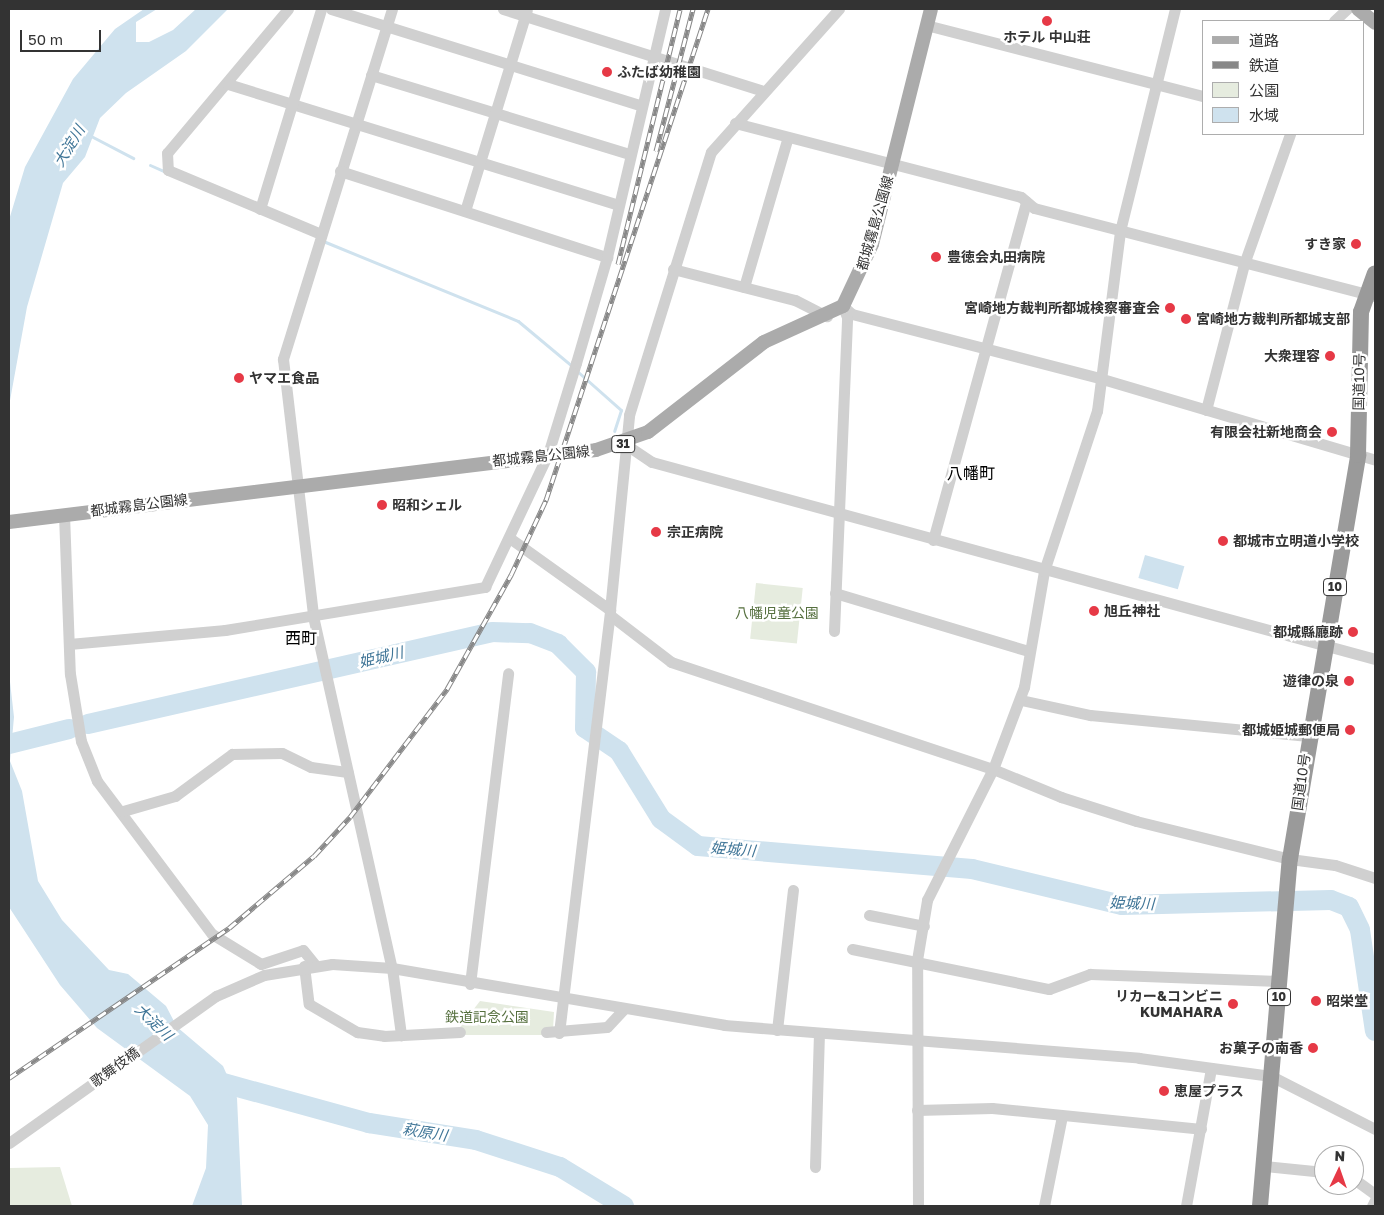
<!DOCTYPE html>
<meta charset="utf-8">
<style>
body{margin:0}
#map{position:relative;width:1384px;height:1215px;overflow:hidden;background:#fff;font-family:"Golos Text","Noto Sans JP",sans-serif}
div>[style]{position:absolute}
.green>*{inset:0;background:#e6ecdf;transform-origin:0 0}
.water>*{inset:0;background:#cfe2ee;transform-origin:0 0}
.stream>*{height:3px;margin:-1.5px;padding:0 1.5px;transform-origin:1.5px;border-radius:1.5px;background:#cfe2ee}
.river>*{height:20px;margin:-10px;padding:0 10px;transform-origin:10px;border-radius:10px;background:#cfe2ee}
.minor>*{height:11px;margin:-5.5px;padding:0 5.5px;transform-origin:5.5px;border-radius:5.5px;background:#d0d0d0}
.major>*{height:14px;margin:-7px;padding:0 7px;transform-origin:7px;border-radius:7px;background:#ababab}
.highway>*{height:16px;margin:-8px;padding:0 8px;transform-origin:8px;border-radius:8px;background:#9a9a9a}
.rail>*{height:5px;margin-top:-2.5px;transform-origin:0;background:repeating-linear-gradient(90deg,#fff 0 9px,#888 0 18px);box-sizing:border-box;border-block:1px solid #888}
.dots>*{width:14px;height:14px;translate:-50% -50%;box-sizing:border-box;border:2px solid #fff;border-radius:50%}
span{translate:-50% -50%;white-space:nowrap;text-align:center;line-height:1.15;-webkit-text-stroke:5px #fff;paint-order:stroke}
.shield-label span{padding:1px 4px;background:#fff;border:1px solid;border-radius:4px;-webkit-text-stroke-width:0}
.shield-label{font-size:12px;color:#333;font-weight:700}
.poi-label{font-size:14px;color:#333;font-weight:700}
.left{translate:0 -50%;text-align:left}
.right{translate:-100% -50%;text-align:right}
.street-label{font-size:14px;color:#333}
.park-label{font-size:14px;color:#56703f}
.water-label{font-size:15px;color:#3f7597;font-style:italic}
.quarter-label{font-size:16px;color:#000}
.frame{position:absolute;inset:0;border:10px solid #333;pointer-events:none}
.legend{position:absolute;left:1202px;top:20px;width:162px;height:115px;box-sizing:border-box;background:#fff;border:1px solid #adadad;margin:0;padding:6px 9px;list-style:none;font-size:15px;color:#333}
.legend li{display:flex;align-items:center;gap:10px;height:25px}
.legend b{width:25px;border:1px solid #adadad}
.north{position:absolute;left:1314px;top:1145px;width:50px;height:50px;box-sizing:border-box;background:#fff;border:1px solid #adadad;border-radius:50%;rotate:3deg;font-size:14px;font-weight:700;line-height:20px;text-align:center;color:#333}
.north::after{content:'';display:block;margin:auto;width:18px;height:22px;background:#e63946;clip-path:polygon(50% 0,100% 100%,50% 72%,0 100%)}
.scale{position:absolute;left:20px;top:30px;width:81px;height:22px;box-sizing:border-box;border:2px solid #333;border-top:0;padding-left:6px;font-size:15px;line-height:18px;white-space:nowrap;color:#333;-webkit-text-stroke:4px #fff;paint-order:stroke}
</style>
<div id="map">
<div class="green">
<div style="left:756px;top:583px;width:47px;height:56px;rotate:6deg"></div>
<div style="clip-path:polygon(480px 1001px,554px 1012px,553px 1030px,546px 1035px,460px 1035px,460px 1027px)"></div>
<div style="clip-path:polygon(60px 1167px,72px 1206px,9px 1206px,9px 1168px)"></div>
</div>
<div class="water">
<div style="clip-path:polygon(144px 9px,157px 9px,136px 22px,136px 42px,149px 42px,173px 30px,196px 9px,228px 9px,186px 51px,126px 93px,100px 118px,85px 157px,63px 183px,27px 307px,9px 406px,9px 220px,25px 167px,73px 79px,115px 29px)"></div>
<div style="left:1145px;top:555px;width:41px;height:24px;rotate:16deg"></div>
<div style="clip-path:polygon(9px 673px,14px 717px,10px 761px,22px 791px,38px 881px,62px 920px,109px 970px,128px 974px,166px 1006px,177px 1027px,223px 1066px,237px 1098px,242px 1206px,192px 1206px,206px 1168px,208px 1125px,190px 1096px,97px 1028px,60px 985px,9px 907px)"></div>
</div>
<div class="stream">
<div style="left:89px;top:135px;width:50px;rotate:27.6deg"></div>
<div style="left:150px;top:165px;width:17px;rotate:24deg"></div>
<div style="left:323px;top:241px;width:211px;rotate:22.3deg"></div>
<div style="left:518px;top:321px;width:70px;rotate:39.8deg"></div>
<div style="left:577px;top:371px;width:59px;rotate:41.6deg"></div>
<div style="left:621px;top:410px;width:22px;rotate:108deg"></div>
</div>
<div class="river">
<div style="left:88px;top:724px;width:414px;rotate:-12.8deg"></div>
<div style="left:492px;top:632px;width:38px;rotate:2deg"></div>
<div style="left:530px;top:633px;width:30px;rotate:21deg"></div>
<div style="left:558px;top:644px;width:40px;rotate:45deg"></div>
<div style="left:586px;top:672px;width:56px;rotate:91deg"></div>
<div style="left:585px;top:728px;width:41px;rotate:34.1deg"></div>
<div style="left:619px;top:751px;width:80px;rotate:58.3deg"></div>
<div style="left:661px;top:819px;width:46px;rotate:36.1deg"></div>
<div style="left:698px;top:846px;width:275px;rotate:4.8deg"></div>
<div style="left:972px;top:869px;width:154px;rotate:13.5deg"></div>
<div style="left:1122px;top:905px;width:209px;rotate:-1.4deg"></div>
<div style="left:1331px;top:900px;width:19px;rotate:21deg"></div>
<div style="left:1349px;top:907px;width:25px;rotate:64deg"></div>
<div style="left:1360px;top:930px;width:102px;rotate:81.6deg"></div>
<div style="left:9px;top:744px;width:62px;rotate:-14deg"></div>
<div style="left:216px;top:1081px;width:159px;rotate:15.4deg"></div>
<div style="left:369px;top:1123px;width:108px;rotate:9deg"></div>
<div style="left:476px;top:1140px;width:88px;rotate:17.8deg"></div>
<div style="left:560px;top:1167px;width:75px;rotate:31.4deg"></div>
</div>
<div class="minor">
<div style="left:288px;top:9px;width:188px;rotate:130deg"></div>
<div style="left:167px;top:153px;width:17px;rotate:87deg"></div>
<div style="left:168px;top:170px;width:166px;rotate:22.7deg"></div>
<div style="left:331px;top:9px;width:323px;rotate:17.3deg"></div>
<div style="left:392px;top:9px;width:367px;rotate:107.3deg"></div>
<div style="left:283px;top:359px;width:259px;rotate:83.3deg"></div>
<div style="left:313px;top:616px;width:361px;rotate:77.4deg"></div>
<div style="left:392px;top:968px;width:68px;rotate:82.3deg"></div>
<div style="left:503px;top:9px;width:273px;rotate:17.5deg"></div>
<div style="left:1334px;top:21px;width:18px;rotate:-43deg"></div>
<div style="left:926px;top:25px;width:286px;rotate:14.4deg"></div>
<div style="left:371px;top:75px;width:270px;rotate:17deg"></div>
<div style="left:228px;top:84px;width:409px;rotate:17.2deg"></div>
<div style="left:735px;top:123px;width:295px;rotate:14.5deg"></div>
<div style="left:1021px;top:197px;width:17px;rotate:40deg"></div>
<div style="left:1034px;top:208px;width:351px;rotate:14.5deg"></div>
<div style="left:340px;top:171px;width:281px;rotate:17.9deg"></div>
<div style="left:260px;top:209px;width:209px;rotate:-73deg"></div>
<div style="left:465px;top:211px;width:210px;rotate:-72.9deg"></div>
<div style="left:673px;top:269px;width:126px;rotate:14.3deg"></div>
<div style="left:795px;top:300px;width:36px;rotate:27deg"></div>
<div style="left:744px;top:287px;width:156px;rotate:-73.7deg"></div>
<div style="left:843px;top:306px;width:12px;rotate:42deg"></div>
<div style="left:852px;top:314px;width:255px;rotate:14.5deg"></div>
<div style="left:1099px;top:378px;width:288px;rotate:16.5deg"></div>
<div style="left:1206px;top:410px;width:151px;rotate:-75.4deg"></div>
<div style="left:1244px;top:264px;width:138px;rotate:-70.5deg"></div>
<div style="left:625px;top:444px;width:32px;rotate:34deg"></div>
<div style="left:652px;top:462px;width:749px;rotate:15.24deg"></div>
<div style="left:64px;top:514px;width:160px;rotate:87.9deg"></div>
<div style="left:70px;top:674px;width:68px;rotate:80.7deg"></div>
<div style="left:81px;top:741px;width:43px;rotate:68.2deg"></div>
<div style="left:97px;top:781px;width:191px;rotate:53.1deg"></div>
<div style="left:212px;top:934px;width:57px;rotate:31.5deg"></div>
<div style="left:261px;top:964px;width:44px;rotate:-18.4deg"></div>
<div style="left:303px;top:950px;width:19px;rotate:51deg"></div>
<div style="left:511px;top:539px;width:122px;rotate:35.6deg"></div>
<div style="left:933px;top:540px;width:351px;rotate:-74.6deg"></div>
<div style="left:835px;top:593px;width:202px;rotate:16.7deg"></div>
<div style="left:610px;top:615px;width:77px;rotate:37.6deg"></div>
<div style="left:671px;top:662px;width:339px;rotate:18.4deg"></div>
<div style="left:993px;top:769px;width:74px;rotate:22.4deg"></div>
<div style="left:1061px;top:797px;width:79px;rotate:17.7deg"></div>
<div style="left:1136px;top:821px;width:159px;rotate:13.9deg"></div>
<div style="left:1290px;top:859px;width:45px;rotate:7.6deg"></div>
<div style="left:1335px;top:865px;width:42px;rotate:18deg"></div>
<div style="left:834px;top:631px;width:314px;rotate:-87.6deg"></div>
<div style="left:847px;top:317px;width:11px;rotate:-112deg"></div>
<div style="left:69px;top:644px;width:157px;rotate:-5.1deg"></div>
<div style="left:225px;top:630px;width:264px;rotate:-9.4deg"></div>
<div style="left:485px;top:587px;width:147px;rotate:-64.7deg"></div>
<div style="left:548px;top:454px;width:95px;rotate:-72.9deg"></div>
<div style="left:576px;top:363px;width:110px;rotate:-73.7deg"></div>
<div style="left:607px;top:257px;width:255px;rotate:-76.8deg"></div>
<div style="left:1021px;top:700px;width:71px;rotate:12.3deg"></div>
<div style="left:1090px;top:715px;width:219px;rotate:5.5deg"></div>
<div style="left:123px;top:811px;width:54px;rotate:-16.1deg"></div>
<div style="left:175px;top:796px;width:71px;rotate:-36.4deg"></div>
<div style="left:232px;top:754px;width:50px;rotate:-1.1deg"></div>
<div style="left:282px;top:753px;width:32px;rotate:26deg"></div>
<div style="left:311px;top:767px;width:37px;rotate:8deg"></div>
<div style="left:869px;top:915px;width:56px;rotate:11.3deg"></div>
<div style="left:852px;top:949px;width:201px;rotate:11.5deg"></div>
<div style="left:1049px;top:989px;width:44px;rotate:-20.1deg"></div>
<div style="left:1090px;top:974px;width:190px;rotate:2.1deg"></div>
<div style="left:304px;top:966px;width:38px;rotate:83deg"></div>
<div style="left:309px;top:1004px;width:56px;rotate:30.3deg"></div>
<div style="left:357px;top:1032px;width:27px;rotate:8deg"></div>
<div style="left:384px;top:1036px;width:76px;rotate:-3deg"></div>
<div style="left:470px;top:984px;width:313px;rotate:-83deg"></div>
<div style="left:777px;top:1030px;width:141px;rotate:-83.5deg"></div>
<div style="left:546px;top:1032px;width:61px;rotate:-4.7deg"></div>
<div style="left:607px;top:1027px;width:25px;rotate:-47deg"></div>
<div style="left:559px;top:1033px;width:426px;rotate:-83.1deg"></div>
<div style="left:610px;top:610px;width:196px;rotate:-84.4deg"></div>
<div style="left:629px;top:415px;width:275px;rotate:-72.7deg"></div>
<div style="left:711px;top:152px;width:192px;rotate:-48.2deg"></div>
<div style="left:917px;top:1110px;width:75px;rotate:-1.5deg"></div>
<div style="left:992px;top:1108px;width:210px;rotate:5.7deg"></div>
<div style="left:9px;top:1143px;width:254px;rotate:-35.4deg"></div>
<div style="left:216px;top:996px;width:52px;rotate:-23.6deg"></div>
<div style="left:264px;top:975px;width:69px;rotate:-9.2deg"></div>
<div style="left:332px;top:964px;width:60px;rotate:3.8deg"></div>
<div style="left:392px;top:968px;width:337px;rotate:9.7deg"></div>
<div style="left:724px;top:1025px;width:416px;rotate:4.5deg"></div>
<div style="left:1139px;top:1058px;width:133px;rotate:7.8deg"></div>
<div style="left:1271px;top:1076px;width:117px;rotate:27deg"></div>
<div style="left:1264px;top:1166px;width:60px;rotate:5.7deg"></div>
<div style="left:815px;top:1167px;width:133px;rotate:-88.3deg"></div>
<div style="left:1354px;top:1179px;width:26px;rotate:36deg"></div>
<div style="left:918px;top:1206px;width:246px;rotate:-90.2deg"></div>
<div style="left:917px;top:960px;width:61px;rotate:-80.5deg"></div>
<div style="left:927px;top:900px;width:147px;rotate:-63.3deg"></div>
<div style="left:993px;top:769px;width:88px;rotate:-69.3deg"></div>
<div style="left:1024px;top:687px;width:118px;rotate:-80.2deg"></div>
<div style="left:1044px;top:571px;width:169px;rotate:-71.7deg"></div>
<div style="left:1097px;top:411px;width:181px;rotate:-82.7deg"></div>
<div style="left:1120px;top:231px;width:229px;rotate:-76.1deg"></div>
<div style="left:1044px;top:1206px;width:92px;rotate:-78.7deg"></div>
<div style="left:1186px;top:1206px;width:140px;rotate:-79.7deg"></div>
<div style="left:1372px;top:1206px;width:7px;rotate:-63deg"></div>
</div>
<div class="major">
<div style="left:1358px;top:9px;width:22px;rotate:39deg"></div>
<div style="left:9px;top:522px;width:591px;rotate:-6.99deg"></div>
<div style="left:596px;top:450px;width:55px;rotate:-19.1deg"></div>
<div style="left:648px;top:432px;width:147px;rotate:-37.8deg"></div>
<div style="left:764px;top:342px;width:87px;rotate:-24.5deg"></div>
<div style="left:843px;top:306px;width:68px;rotate:-64.9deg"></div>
<div style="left:872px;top:244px;width:242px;rotate:-75.9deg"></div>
</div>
<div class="highway">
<div style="left:1260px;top:1206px;width:348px;rotate:-85.1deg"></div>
<div style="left:1290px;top:859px;width:410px;rotate:-80.4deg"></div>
<div style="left:1358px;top:455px;width:143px;rotate:-88.8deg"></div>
<div style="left:1361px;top:312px;width:41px;rotate:-70.3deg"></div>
</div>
<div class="rail">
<div style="left:656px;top:151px;width:147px;rotate:-75.4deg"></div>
<div style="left:618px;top:264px;width:262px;rotate:-76.3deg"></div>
<div style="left:9px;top:1078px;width:266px;rotate:-34.3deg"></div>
<div style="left:229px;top:928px;width:111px;rotate:-40.3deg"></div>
<div style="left:314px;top:856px;width:53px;rotate:-47.3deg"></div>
<div style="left:350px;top:817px;width:161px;rotate:-52.8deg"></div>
<div style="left:447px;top:689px;width:131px;rotate:-60.7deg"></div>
<div style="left:511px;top:575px;width:83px;rotate:-65deg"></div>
<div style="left:546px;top:500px;width:517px;rotate:-71.74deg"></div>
</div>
<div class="dots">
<div style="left:1047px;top:21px;background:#e63946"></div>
<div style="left:607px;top:72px;background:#e63946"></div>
<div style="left:1356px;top:244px;background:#e63946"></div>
<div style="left:936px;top:257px;background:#e63946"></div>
<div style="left:1170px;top:308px;background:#e63946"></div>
<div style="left:1186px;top:319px;background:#e63946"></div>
<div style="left:1330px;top:356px;background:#e63946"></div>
<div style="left:239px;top:378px;background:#e63946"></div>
<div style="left:1332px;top:432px;background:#e63946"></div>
<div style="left:382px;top:505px;background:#e63946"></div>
<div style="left:656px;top:532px;background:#e63946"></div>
<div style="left:1223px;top:541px;background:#e63946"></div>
<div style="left:1094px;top:611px;background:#e63946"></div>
<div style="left:1353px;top:632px;background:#e63946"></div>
<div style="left:1349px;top:681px;background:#e63946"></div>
<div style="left:1350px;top:730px;background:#e63946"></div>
<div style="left:1316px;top:1001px;background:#e63946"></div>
<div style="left:1233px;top:1004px;background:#e63946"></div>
<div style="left:1313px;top:1048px;background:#e63946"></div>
<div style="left:1164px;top:1091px;background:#e63946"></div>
</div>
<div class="shield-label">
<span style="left:623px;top:444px">31</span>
<span style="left:1335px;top:587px">10</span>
<span style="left:1279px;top:997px">10</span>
</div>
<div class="poi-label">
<span style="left:1047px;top:37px">ホテル 中山荘</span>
<span class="left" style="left:617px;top:72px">ふたば幼稚園</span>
<span class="right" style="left:1346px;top:244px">すき家</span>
<span class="left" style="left:947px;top:257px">豊徳会丸田病院</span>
<span class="right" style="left:1160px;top:308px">宮崎地方裁判所都城検察審査会</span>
<span class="left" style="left:1196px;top:319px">宮崎地方裁判所都城支部</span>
<span class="right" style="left:1320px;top:356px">大衆理容</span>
<span class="left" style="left:249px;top:378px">ヤマエ食品</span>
<span class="right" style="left:1322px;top:432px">有限会社新地商会</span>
<span class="left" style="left:392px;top:505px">昭和シェル</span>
<span class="left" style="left:667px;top:532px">宗正病院</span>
<span class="left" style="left:1233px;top:541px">都城市立明道小学校</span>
<span class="left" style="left:1104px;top:611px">旭丘神社</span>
<span class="right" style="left:1343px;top:632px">都城縣廳跡</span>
<span class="right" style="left:1339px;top:681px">遊律の泉</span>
<span class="right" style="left:1340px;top:730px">都城姫城郵便局</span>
<span class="right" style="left:1223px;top:1004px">リカー&amp;コンビニ<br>KUMAHARA</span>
<span class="left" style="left:1326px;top:1001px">昭栄堂</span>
<span class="right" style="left:1303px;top:1048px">お菓子の南香</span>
<span class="left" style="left:1174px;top:1091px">恵屋プラス</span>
</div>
<div class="street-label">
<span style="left:875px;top:223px;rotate:-74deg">都城霧島公園線</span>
<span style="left:1359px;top:382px;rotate:-89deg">国道10号</span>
<span style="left:541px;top:456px;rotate:-6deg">都城霧島公園線</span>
<span style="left:139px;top:505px;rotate:-7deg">都城霧島公園線</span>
<span style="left:1301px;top:782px;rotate:-82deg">国道10号</span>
<span style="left:115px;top:1067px;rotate:-36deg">歌舞伎橋</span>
</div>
<div class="park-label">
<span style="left:777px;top:613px">八幡児童公園</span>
<span style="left:487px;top:1017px">鉄道記念公園</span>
</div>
<div class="water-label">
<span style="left:69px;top:146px;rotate:-59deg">大淀川</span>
<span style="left:381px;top:657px;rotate:-13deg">姫城川</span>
<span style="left:733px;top:849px;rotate:5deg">姫城川</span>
<span style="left:1132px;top:903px;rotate:2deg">姫城川</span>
<span style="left:154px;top:1022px;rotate:44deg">大淀川</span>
<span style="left:425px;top:1132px;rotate:9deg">萩原川</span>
</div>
<div class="quarter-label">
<span style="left:971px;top:473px">八幡町</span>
<span style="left:301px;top:638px">西町</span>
</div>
<div class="frame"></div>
<ul class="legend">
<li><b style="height:6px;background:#ababab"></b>道路</li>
<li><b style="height:6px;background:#888"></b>鉄道</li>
<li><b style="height:14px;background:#e6ecdf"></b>公園</li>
<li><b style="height:14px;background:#cfe2ee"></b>水域</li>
</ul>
<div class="north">N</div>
<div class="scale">50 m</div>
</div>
